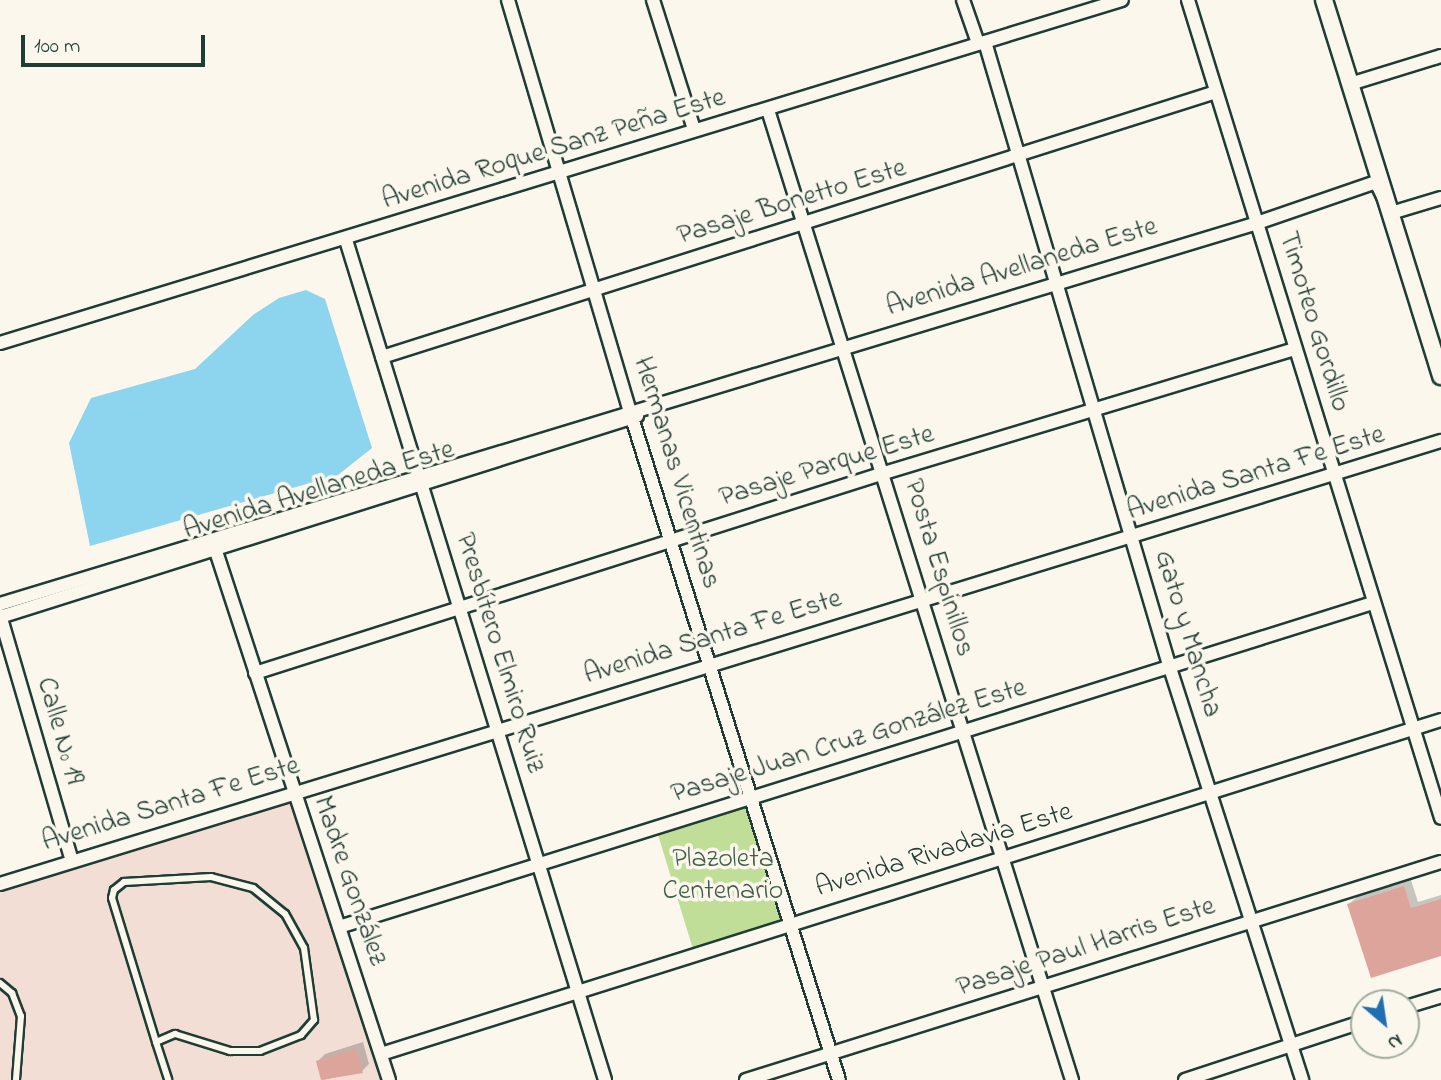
<!DOCTYPE html>
<meta charset="utf-8">
<style>
body{margin:0}
#map{position:relative;width:1441px;height:1080px;overflow:hidden;background:#fbf7ec;font-family:"Indie Flower",sans-serif}
div>[style]{position:absolute}
.built>*{inset:0;background:#f2ded4}
.green>*{inset:0;background:#c0de97;transform-origin:0 0}
.water>*{inset:0;background:#8dd4ef}
.shadow>*{inset:0;background:#0003}
.building>*{inset:0;background:#dda49b}
.roads{filter:drop-shadow(2px 0 #1f3d34) drop-shadow(-2px 0 #1f3d34) drop-shadow(0 2px #1f3d34) drop-shadow(0 -2px #1f3d34)}
.service>*{height:6px;margin:-3px;padding:0 3px;transform-origin:3px;border-radius:3px;background:#fbf7ec}
.minor>*{height:12px;margin:-6px;padding:0 6px;transform-origin:6px;border-radius:6px;background:#fbf7ec}
.tertiary>*{height:16px;margin:-8px;padding:0 8px;transform-origin:8px;border-radius:8px;background:#fbf7ec}
span{translate:-50% -50%;white-space:nowrap;text-align:center;line-height:1.15;-webkit-text-stroke:7px #fbf7ec;paint-order:stroke}
.street-label{font-size:28px;color:#1f3d34}
.park-label{font-size:28px;color:#3f5d48}
.north{position:absolute;left:1350px;top:989px;width:70px;height:70px;box-sizing:border-box;background:#fbf7ec;border:2px solid #a3ada2;border-radius:50%;rotate:151deg;font-size:19px;font-weight:700;line-height:28px;text-align:center;color:#1f3d34}
.north::after{content:'';display:block;margin:auto;width:24px;height:32px;background:#1f6fb2;clip-path:polygon(50% 0,100% 100%,50% 72%,0 100%)}
.scale{position:absolute;left:21px;top:35px;width:184px;height:32px;box-sizing:border-box;border:4px solid #1f3d34;border-top:0;padding-left:9px;font-size:21px;line-height:24px;white-space:nowrap;color:#1f3d34;-webkit-text-stroke:5px #fbf7ec;paint-order:stroke}
</style>
<div id="map">
<div class="built">
<div style="clip-path:polygon(294px 794px,389px 1080px,0 1080px,0 884px)"></div>
</div>
<div class="green">
<div style="left:750px;top:797px;width:134px;height:99px;rotate:73deg"></div>
</div>
<div class="water">
<div style="clip-path:polygon(306px 290px,325px 299px,372px 448px,338px 475px,90px 546px,69px 443px,91px 398px,195px 369px,253px 315px,279px 298px)"></div>
</div>
<div class="shadow">
<div style="clip-path:polygon(1411px 880px,1418px 902px,1441px 895px,1441px 954px,1349px 904px,1357px 897px)"></div>
<div style="clip-path:polygon(363px 1042px,369px 1064px,362px 1071px,323px 1080px,318px 1061px,325px 1054px)"></div>
</div>
<div class="building">
<div style="clip-path:polygon(1404px 886px,1411px 908px,1441px 899px,1441px 956px,1371px 978px,1347px 904px)"></div>
<div style="clip-path:polygon(356px 1049px,363px 1073px,321px 1080px,316px 1061px)"></div>
</div>
<div class="roads">
<div class="service">
<div style="left:0;top:983px;width:16px;rotate:40deg"></div>
<div style="left:12px;top:993px;width:25px;rotate:69deg"></div>
<div style="left:21px;top:1016px;width:64px;rotate:94.5deg"></div>
<div style="left:156px;top:1042px;width:21px;rotate:-23deg"></div>
<div style="left:175px;top:1034px;width:58px;rotate:17.2deg"></div>
<div style="left:230px;top:1051px;width:30px"></div>
<div style="left:260px;top:1051px;width:44px;rotate:-21.3deg"></div>
<div style="left:301px;top:1035px;width:20px;rotate:-49deg"></div>
<div style="left:314px;top:1020px;width:73px;rotate:-97.9deg"></div>
<div style="left:304px;top:948px;width:39px;rotate:-119deg"></div>
<div style="left:285px;top:914px;width:41px;rotate:-140.9deg"></div>
<div style="left:253px;top:888px;width:43px;rotate:-165.3deg"></div>
<div style="left:211px;top:877px;width:87px;rotate:176.7deg"></div>
<div style="left:124px;top:882px;width:13px;rotate:141deg"></div>
<div style="left:114px;top:890px;width:8px;rotate:104deg"></div>
<div style="left:112px;top:898px;width:151px;rotate:73deg"></div>
<div style="left:156px;top:1042px;width:40px;rotate:72deg"></div>
</div>
<div class="minor">
<div style="left:508px;top:0;width:439px;rotate:73.5deg"></div>
<div style="left:633px;top:421px;width:690px;rotate:72.64deg"></div>
<div style="left:653px;top:0;width:135px;rotate:72.4deg"></div>
<div style="left:963px;top:0;width:46px;rotate:70.8deg"></div>
<div style="left:1188px;top:0;width:856px;rotate:72.81deg"></div>
<div style="left:985px;top:42px;width:653px;rotate:73.54deg"></div>
<div style="left:1170px;top:668px;width:433px;rotate:72.2deg"></div>
<div style="left:1350px;top:84px;width:95px;rotate:-17.1deg"></div>
<div style="left:768px;top:110px;width:1017px;rotate:72.6deg"></div>
<div style="left:346px;top:240px;width:879px;rotate:72.86deg"></div>
<div style="left:0;top:343px;width:1173px;rotate:-17deg"></div>
<div style="left:382px;top:357px;width:875px;rotate:-17.63deg"></div>
<div style="left:213px;top:542px;width:566px;rotate:71.89deg"></div>
<div style="left:0;top:604px;width:1313px;rotate:-16.86deg"></div>
<div style="left:1257px;top:223px;width:126px;rotate:-19deg"></div>
<div style="left:1376px;top:182px;width:34px;rotate:64deg"></div>
<div style="left:1391px;top:213px;width:52px;rotate:-16.7deg"></div>
<div style="left:0;top:615px;width:256px;rotate:73.7deg"></div>
<div style="left:0;top:617px;width:668px;rotate:-17.51deg"></div>
<div style="left:255px;top:673px;width:660px;rotate:-17.64deg"></div>
<div style="left:884px;top:473px;width:429px;rotate:-16.8deg"></div>
<div style="left:0;top:884px;width:1508px;rotate:-17.09deg"></div>
<div style="left:339px;top:927px;width:1084px;rotate:-17.4deg"></div>
<div style="left:1406px;top:1007px;width:37px;rotate:-17deg"></div>
<div style="left:381px;top:1054px;width:1111px;rotate:-17.49deg"></div>
<div style="left:746px;top:1080px;width:728px;rotate:-17.42deg"></div>
<div style="left:1185px;top:1080px;width:188px;rotate:-18.2deg"></div>
</div>
<div class="tertiary">
<div style="left:1324px;top:0;width:394px;rotate:72.7deg"></div>
</div>
</div>
<div class="street-label">
<span style="left:554px;top:150px;rotate:-17deg">Avenida Roque Sanz Peña Este</span>
<span style="left:792px;top:203px;rotate:-17deg">Pasaje Bonetto Este</span>
<span style="left:1022px;top:268px;rotate:-17deg">Avenida Avellaneda Este</span>
<span style="left:1313px;top:322px;rotate:73deg">Timoteo Gordillo</span>
<span style="left:827px;top:467px;rotate:-17deg">Pasaje Parque Este</span>
<span style="left:676px;top:473px;rotate:73deg">Hermanas Vicentinas</span>
<span style="left:1256px;top:474px;rotate:-17deg">Avenida Santa Fe Este</span>
<span style="left:319px;top:491px;rotate:-17deg">Avenida Avellaneda Este</span>
<span style="left:938px;top:568px;rotate:73deg">Posta Espinillos</span>
<span style="left:1187px;top:634px;rotate:73deg">Gato y Mancha</span>
<span style="left:713px;top:638px;rotate:-17deg">Avenida Santa Fe Este</span>
<span style="left:499px;top:653px;rotate:73deg">Presbítero Elmiro Ruiz</span>
<span style="left:59px;top:731px;rotate:74deg">Calle Nº 19</span>
<span style="left:849px;top:742px;rotate:-17deg">Pasaje Juan Cruz González Este</span>
<span style="left:171px;top:805px;rotate:-17deg">Avenida Santa Fe Este</span>
<span style="left:944px;top:851px;rotate:-17deg">Avenida Rivadavia Este</span>
<span style="left:349px;top:881px;rotate:71deg">Madre González</span>
<span style="left:1086px;top:948px;rotate:-18deg">Pasaje Paul Harris Este</span>
</div>
<div class="park-label">
<span style="left:723px;top:876px">Plazoleta<br>Centenario</span>
</div>
<div class="north">N</div>
<div class="scale">100 m</div>
</div>
